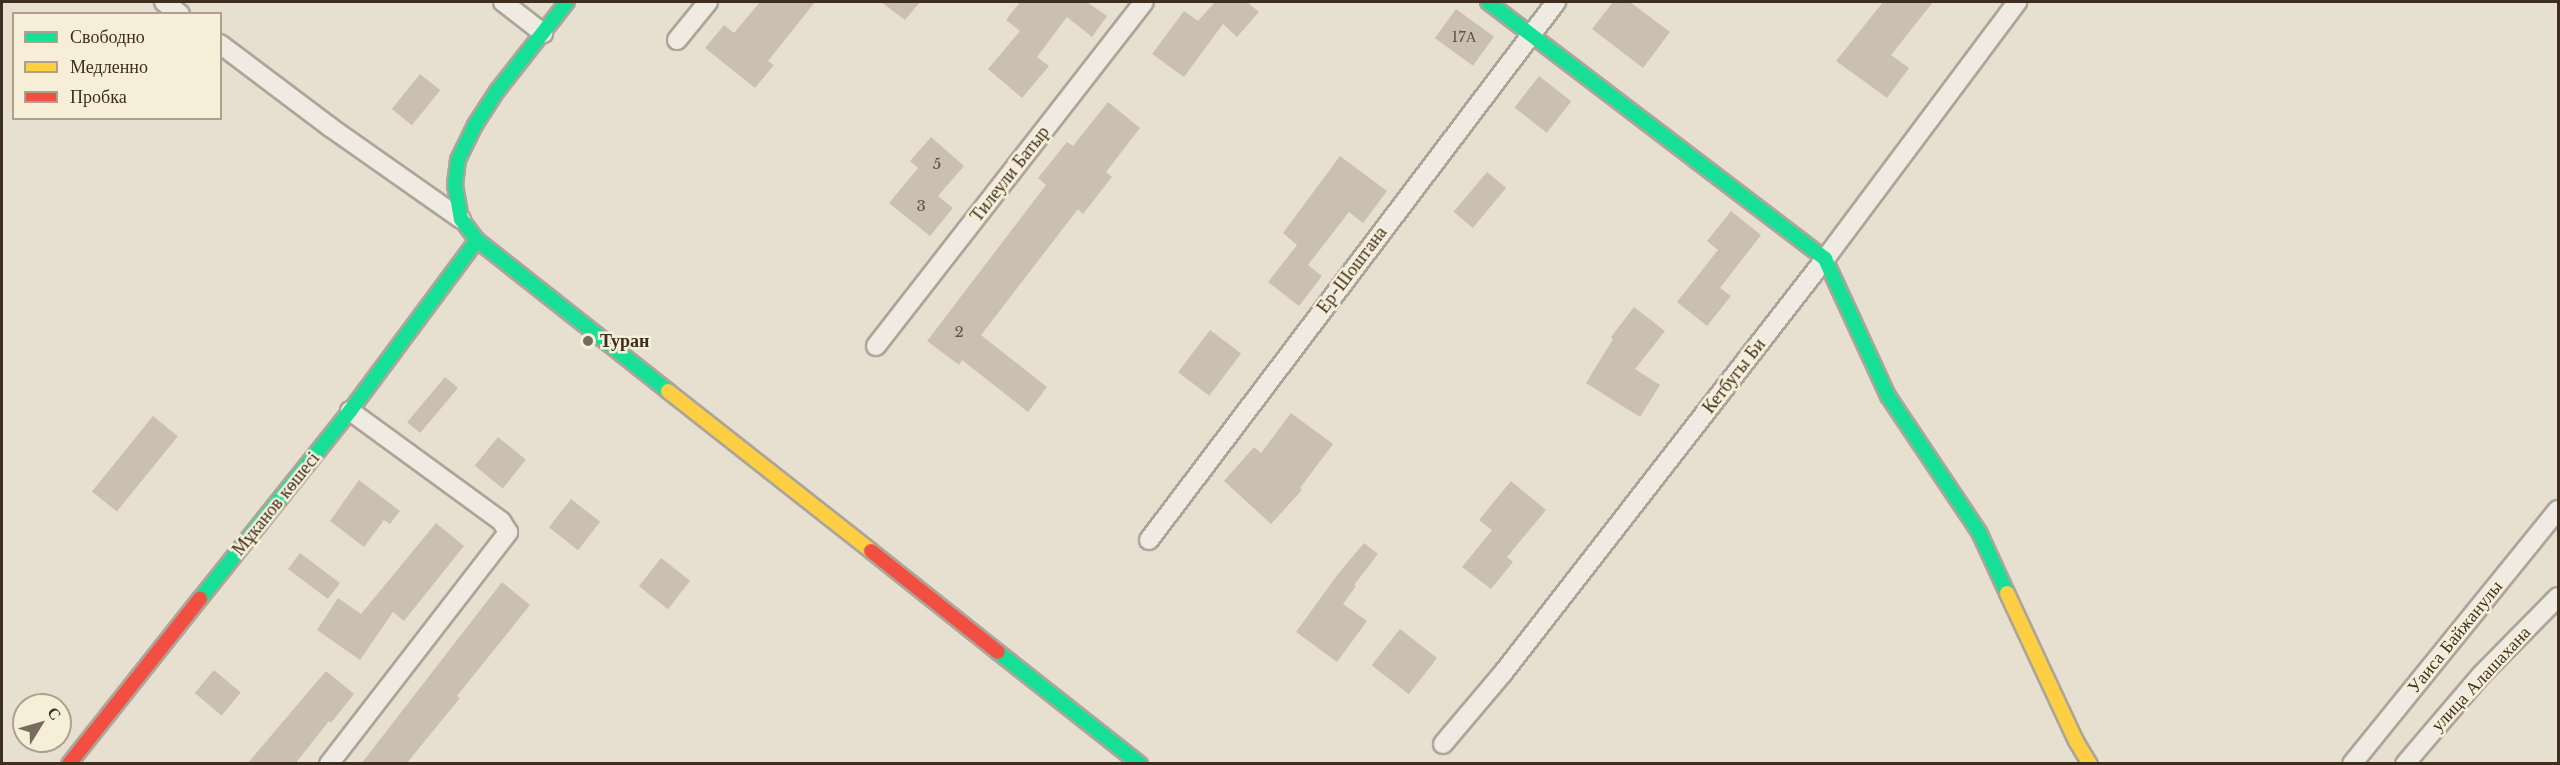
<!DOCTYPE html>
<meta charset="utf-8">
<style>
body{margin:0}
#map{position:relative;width:2560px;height:765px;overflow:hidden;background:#e7e0d1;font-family:"Libre Baskerville",serif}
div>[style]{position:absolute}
.building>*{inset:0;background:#cbbfb2;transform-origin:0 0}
.roads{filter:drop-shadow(2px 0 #ada599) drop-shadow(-2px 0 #ada599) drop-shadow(0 2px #ada599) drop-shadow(0 -2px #ada599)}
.street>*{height:18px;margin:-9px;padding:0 9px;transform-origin:9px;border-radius:9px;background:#efebe3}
.fast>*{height:14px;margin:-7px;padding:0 7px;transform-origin:7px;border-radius:7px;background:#16e098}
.slow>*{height:14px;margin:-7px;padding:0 7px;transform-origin:7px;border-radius:7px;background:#ffcf43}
.jam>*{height:14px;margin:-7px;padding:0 7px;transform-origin:7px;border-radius:7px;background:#f24e42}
.dots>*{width:16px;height:16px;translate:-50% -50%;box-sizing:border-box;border:3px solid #f7eed8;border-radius:50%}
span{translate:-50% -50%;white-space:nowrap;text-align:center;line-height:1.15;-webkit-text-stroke:5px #f7eed8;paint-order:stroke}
.number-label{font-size:15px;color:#605244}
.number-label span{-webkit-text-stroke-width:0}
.street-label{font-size:18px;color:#3d2e20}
.poi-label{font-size:18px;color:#3d2e20;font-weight:700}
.left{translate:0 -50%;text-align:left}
.frame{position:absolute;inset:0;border:3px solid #3d2e20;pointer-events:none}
.legend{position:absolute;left:12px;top:12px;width:210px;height:108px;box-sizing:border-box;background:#f7eed8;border:2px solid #ada18e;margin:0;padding:8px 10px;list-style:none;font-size:18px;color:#3d2e20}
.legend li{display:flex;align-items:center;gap:12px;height:30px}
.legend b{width:30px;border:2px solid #ada18e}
.north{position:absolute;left:12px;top:693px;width:60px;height:60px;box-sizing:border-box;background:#f7eed8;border:2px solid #ada18e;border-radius:50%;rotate:53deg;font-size:16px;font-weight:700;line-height:24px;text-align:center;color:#3d2e20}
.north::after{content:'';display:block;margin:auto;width:21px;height:27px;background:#786c5e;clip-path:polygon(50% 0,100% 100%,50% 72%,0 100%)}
</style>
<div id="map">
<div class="building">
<div style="clip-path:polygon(760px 2px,815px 2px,768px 61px,774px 65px,755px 88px,705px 48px,724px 25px,734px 33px)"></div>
<div style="clip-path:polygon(881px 2px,920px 2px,905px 20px)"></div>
<div style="clip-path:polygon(1020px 2px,1087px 2px,1107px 16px,1092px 37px,1067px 17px,1037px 57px,1049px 66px,1022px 98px,988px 69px,1020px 31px,1006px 20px)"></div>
<div style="clip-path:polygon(1215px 2px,1247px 2px,1259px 12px,1237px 37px,1223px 24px,1184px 77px,1152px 54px,1184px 11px,1198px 21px)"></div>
<div style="clip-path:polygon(1613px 2px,1630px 2px,1670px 32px,1643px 68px,1592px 29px)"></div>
<div style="clip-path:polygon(1883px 2px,1933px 2px,1891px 55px,1909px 68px,1887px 98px,1836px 61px)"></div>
<div style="left:1456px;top:9px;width:47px;height:36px;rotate:36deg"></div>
<div style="left:420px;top:74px;width:26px;height:45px;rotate:39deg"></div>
<div style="left:1539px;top:76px;width:41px;height:40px;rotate:38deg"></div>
<div style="clip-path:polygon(1108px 102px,1140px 128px,1106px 172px,1112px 177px,1083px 214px,1078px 209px,981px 335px,1047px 387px,1028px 412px,962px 360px,959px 365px,927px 341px,1046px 185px,1038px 178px,1067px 142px,1073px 146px)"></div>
<div style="clip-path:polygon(931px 137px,964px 166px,938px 196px,953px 208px,930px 236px,889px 203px,918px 168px,910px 161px)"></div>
<div style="clip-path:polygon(1340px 156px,1387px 191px,1363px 223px,1349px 212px,1308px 265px,1322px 276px,1299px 306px,1268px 282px,1297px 245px,1283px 233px)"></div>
<div style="left:1487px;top:172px;width:25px;height:52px;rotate:40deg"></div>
<div style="clip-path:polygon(1731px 211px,1761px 235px,1720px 288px,1731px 296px,1707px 326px,1677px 302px,1718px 250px,1707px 241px)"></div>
<div style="clip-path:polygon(1634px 307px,1665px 331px,1635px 369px,1660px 385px,1640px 417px,1586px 383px,1613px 339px,1611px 337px)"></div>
<div style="left:1210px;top:330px;width:39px;height:53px;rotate:37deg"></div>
<div style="left:445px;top:377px;width:17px;height:59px;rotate:40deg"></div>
<div style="clip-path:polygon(1291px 413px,1333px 444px,1300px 488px,1302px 490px,1271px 524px,1224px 481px,1254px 447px,1261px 453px)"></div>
<div style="left:153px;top:416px;width:32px;height:97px;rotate:39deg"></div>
<div style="left:498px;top:437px;width:36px;height:37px;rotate:39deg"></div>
<div style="clip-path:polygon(359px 480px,400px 511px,390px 524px,384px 520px,364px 547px,330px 521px)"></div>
<div style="clip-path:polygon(1511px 481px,1546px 510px,1507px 557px,1513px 562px,1491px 589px,1462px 567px,1492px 530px,1479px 520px)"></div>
<div style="left:571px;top:499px;width:37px;height:36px;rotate:38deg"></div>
<div style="clip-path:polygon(436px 523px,464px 546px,404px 621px,393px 612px,360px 660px,317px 630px,338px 598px,361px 614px)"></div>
<div style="clip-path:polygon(1364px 543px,1378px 554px,1354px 585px,1356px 586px,1343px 604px,1367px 621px,1337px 662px,1296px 632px,1338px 574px)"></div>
<div style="left:300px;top:553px;width:50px;height:20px;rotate:37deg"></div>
<div style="left:661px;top:558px;width:37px;height:36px;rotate:38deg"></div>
<div style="clip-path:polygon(502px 582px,530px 605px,457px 696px,460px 698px,406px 764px,361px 764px)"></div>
<div style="left:1400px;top:629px;width:47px;height:46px;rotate:38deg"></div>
<div style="left:214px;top:670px;width:35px;height:30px;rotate:40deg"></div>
<div style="clip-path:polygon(326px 671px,354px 694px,331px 723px,329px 721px,295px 764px,247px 764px)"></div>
</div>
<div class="roads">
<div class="street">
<div style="left:164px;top:2px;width:20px;rotate:37deg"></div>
<div style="left:503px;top:2px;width:51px;rotate:37.8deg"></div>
<div style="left:677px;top:40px;width:49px;rotate:-50.8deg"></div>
<div style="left:220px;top:44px;width:138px;rotate:37deg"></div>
<div style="left:330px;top:127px;width:160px;rotate:35.1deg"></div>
<div style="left:876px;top:346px;width:436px;rotate:-52.1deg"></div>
<div style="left:1149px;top:540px;width:675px;rotate:-52.89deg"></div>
<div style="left:1443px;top:744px;width:93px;rotate:-49.8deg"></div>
<div style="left:1503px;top:673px;width:524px;rotate:-52.13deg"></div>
<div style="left:1825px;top:259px;width:321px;rotate:-53.2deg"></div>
<div style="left:329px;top:764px;width:293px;rotate:-52.3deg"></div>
<div style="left:508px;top:532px;width:13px;rotate:-122deg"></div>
<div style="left:501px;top:521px;width:187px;rotate:-143.9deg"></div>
<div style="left:2352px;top:764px;width:327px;rotate:-51deg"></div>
<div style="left:2405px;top:764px;width:118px;rotate:-49.5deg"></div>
<div style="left:2482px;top:674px;width:108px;rotate:-45.4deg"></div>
</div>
<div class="fast">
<div style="left:567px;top:2px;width:113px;rotate:128.2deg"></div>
<div style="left:497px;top:91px;width:40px;rotate:122.9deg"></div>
<div style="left:475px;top:125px;width:39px;rotate:116deg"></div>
<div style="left:458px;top:160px;width:25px;rotate:97deg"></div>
<div style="left:455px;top:185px;width:35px;rotate:80deg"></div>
<div style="left:461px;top:219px;width:26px;rotate:53deg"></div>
<div style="left:477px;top:240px;width:243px;rotate:38.3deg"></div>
<div style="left:1488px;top:2px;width:424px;rotate:37.3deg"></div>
<div style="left:1825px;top:259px;width:151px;rotate:65.3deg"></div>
<div style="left:1888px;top:396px;width:164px;rotate:56.2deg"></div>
<div style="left:1979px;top:532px;width:67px;rotate:65.3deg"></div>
<div style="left:200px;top:599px;width:241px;rotate:-51.4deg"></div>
<div style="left:350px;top:411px;width:213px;rotate:-53.4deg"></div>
<div style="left:998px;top:652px;width:181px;rotate:38.3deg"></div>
</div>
<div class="slow">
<div style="left:668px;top:391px;width:258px;rotate:38.2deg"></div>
<div style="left:2007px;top:593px;width:163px;rotate:65deg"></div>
<div style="left:2076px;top:741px;width:27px;rotate:59deg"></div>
</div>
<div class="jam">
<div style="left:871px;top:551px;width:162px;rotate:38.5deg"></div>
<div style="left:69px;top:764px;width:211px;rotate:-51.6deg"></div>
</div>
</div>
<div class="dots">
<div style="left:588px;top:341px;background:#786c5e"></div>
</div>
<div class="number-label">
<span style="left:1464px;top:37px">17А</span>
<span style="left:937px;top:164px">5</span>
<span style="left:921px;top:206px">3</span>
<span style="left:959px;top:332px">2</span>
</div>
<div class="street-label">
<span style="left:1010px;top:174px;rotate:-52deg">Тилеули Батыр</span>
<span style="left:1352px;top:270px;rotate:-53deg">Ер-Шоштана</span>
<span style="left:1734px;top:376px;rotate:-52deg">Кетбугы Би</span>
<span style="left:276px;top:504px;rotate:-51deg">Мұканов көшесі</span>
<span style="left:2455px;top:637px;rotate:-51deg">Уаиса Байжанулы</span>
<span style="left:2481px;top:679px;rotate:-47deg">улица Алашахана</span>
</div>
<div class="poi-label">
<span class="left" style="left:600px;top:341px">Туран</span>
</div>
<div class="frame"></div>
<ul class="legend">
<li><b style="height:8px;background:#16e098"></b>Свободно</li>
<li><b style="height:8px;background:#ffcf43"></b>Медленно</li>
<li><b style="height:8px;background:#f24e42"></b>Пробка</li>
</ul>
<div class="north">С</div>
</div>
